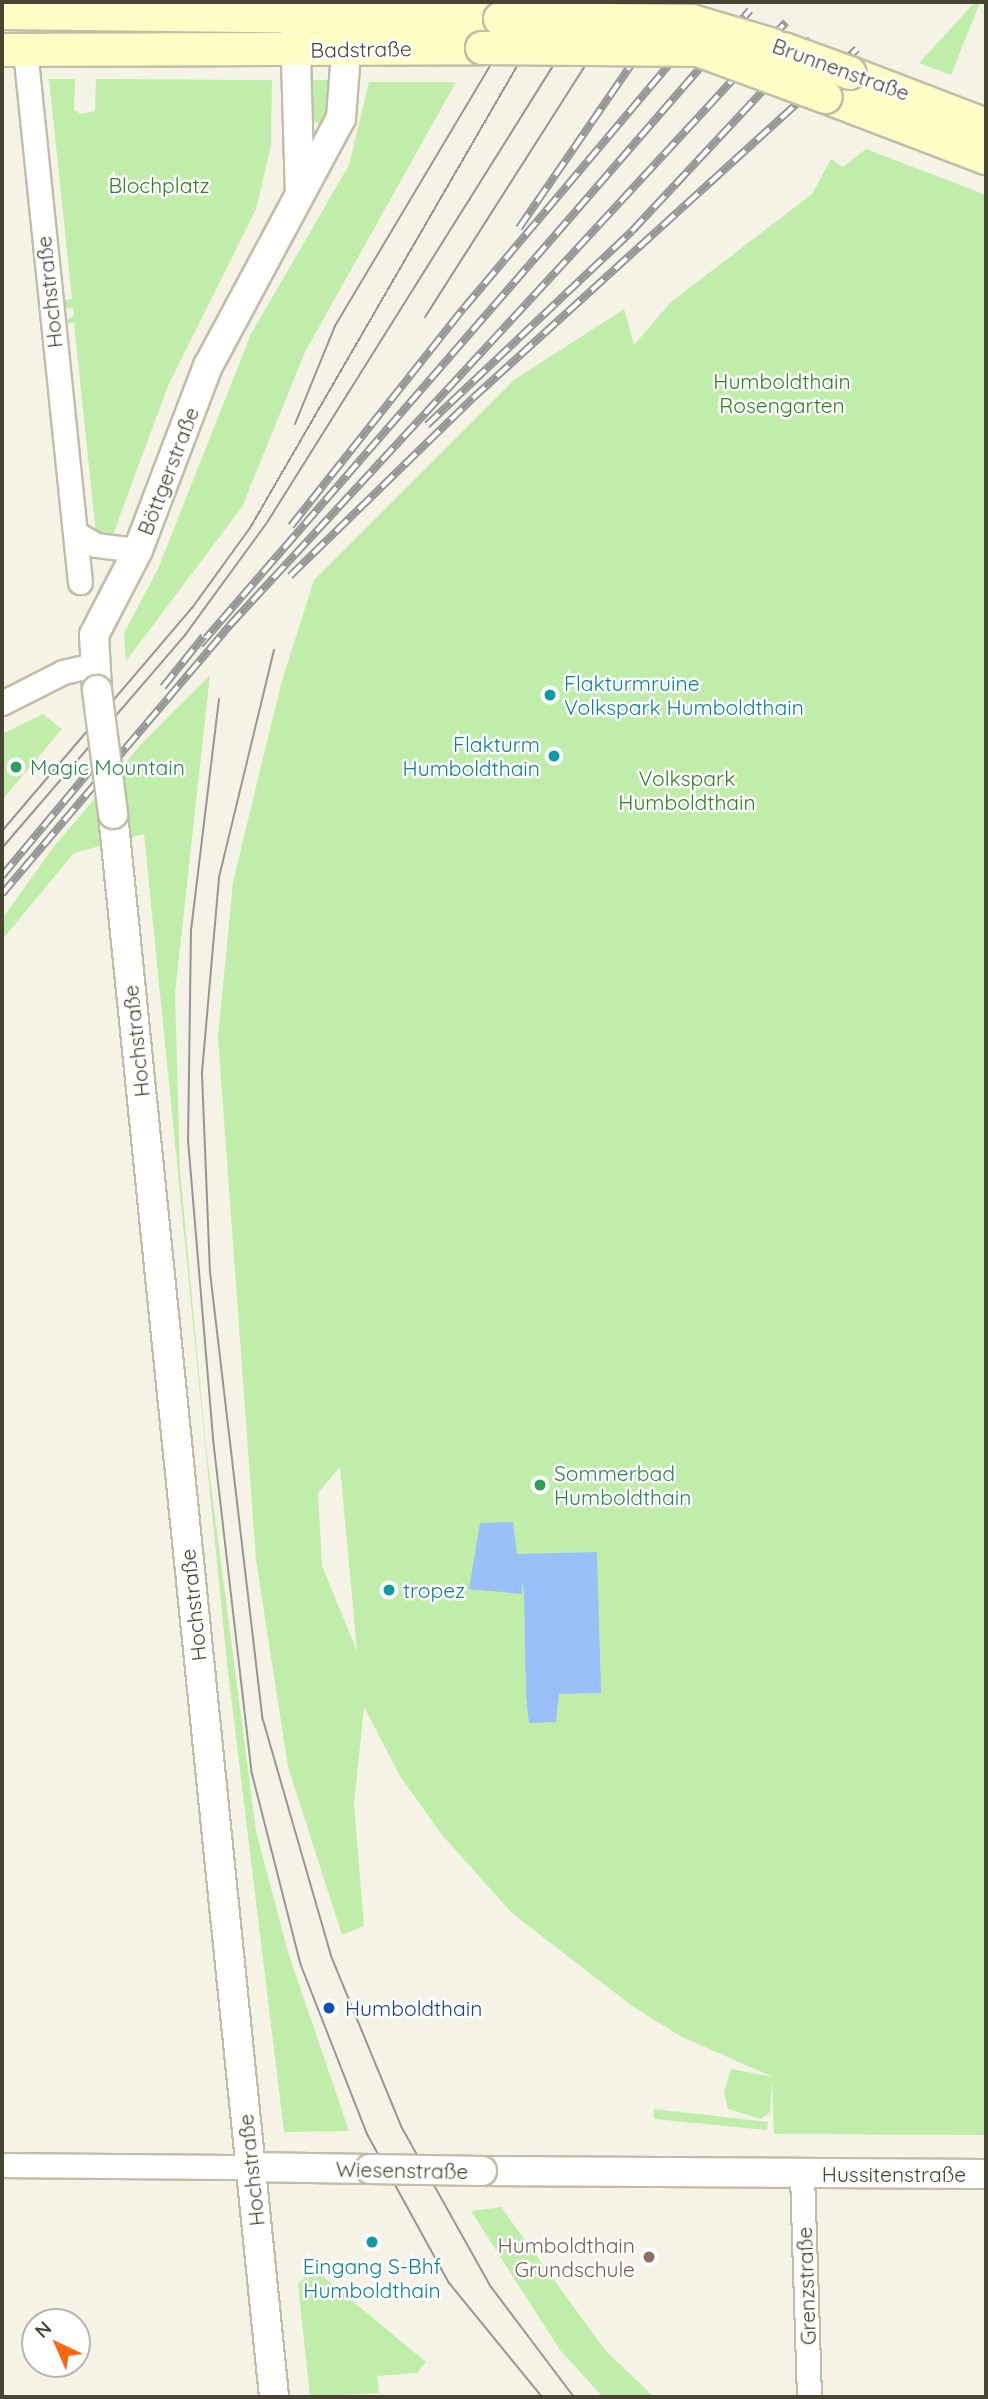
<!DOCTYPE html>
<meta charset="utf-8">
<style>
body{margin:0}
#map{position:relative;width:988px;height:2399px;overflow:hidden;background:#f4f3e5;font-family:Quicksand,sans-serif}
div>[style]{position:absolute}
.green>*{inset:0;background:#c1edaa}
.water>*{inset:0;background:#9bbff8}
.roads{filter:drop-shadow(2px 0 #c1bda7) drop-shadow(-2px 0 #c1bda7) drop-shadow(0 2px #c1bda7) drop-shadow(0 -2px #c1bda7)}
.minor>*{height:23px;margin:-11.5px;padding:0 11.5px;transform-origin:11.5px;border-radius:11.5px;background:#fff}
.tertiary>*{height:28px;margin:-14px;padding:0 14px;transform-origin:14px;border-radius:14px;background:#fff}
.secondary>*{height:32px;margin:-16px;padding:0 16px;transform-origin:16px;border-radius:16px;background:#fffdc5}
.tram>*{height:2px;margin:-1px;padding:0 1px;transform-origin:1px;border-radius:1px;background:#969696}
.rail>*{height:8px;margin-top:-4px;transform-origin:0;background:repeating-linear-gradient(90deg,#fff 0 16px,#969696 0 32px);box-sizing:border-box;border-block:2px solid #969696}
.bridges{filter:drop-shadow(2px 0 #c1bda7) drop-shadow(-2px 0 #c1bda7) drop-shadow(0 2px #c1bda7) drop-shadow(0 -2px #c1bda7)}
.tertiary-bridge>*{height:28px;margin:-14px;padding:0 14px;transform-origin:14px;border-radius:14px;background:#fff}
.secondary-bridge>*{height:32px;margin:-16px;padding:0 16px;transform-origin:16px;border-radius:16px;background:#fffdc5}
.dots>*{width:19px;height:19px;translate:-50% -50%;box-sizing:border-box;border:4px solid #fff;border-radius:50%}
span{translate:-50% -50%;white-space:nowrap;text-align:center;line-height:1.15;-webkit-text-stroke:5px #fff;paint-order:stroke}
.street-label{font-size:21px;color:#484434}
.park-label{font-size:21px;color:#328021}
.culture-label{font-size:21px;color:#0d838f}
.left{translate:0 -50%;text-align:left}
.right{translate:-100% -50%;text-align:right}
.leisure-label{font-size:21px;color:#27864d}
.transit-label{font-size:21px;color:#164399}
.education-label{font-size:21px;color:#785e54}
.frame{position:absolute;inset:0;border:4px solid #484434;pointer-events:none}
.north{position:absolute;left:21px;top:2308px;width:70px;height:70px;box-sizing:border-box;background:#fff;border:2px solid #b6b4ae;border-radius:50%;rotate:316deg;font-size:19px;font-weight:700;line-height:28px;text-align:center;color:#484434}
.north::after{content:'';display:block;margin:auto;width:24px;height:32px;background:#ff6512;clip-path:polygon(50% 0,100% 100%,50% 72%,0 100%)}
</style>
<div id="map">
<div class="green">
<div style="clip-path:polygon(975px 2px,980px 2px,951px 75px,919px 63px)"></div>
<div style="clip-path:polygon(51px 25px,210px 26px,209px 39px,51px 35px)"></div>
<div style="clip-path:polygon(49px 79px,75px 79px,74px 110px,81px 114px,95px 111px,96px 79px,272px 80px,271px 146px,256px 209px,168px 386px,112px 537px,96px 534px,74px 323px,61px 323px,74px 316px,73px 308px,59px 309px,58px 301px,72px 299px)"></div>
<div style="clip-path:polygon(308px 80px,335px 80px,331px 108px,319px 124px,309px 120px)"></div>
<div style="clip-path:polygon(369px 82px,456px 82px,305px 352px,242px 507px,126px 661px,124px 633px,158px 569px,251px 334px,349px 165px)"></div>
<div style="clip-path:polygon(evenodd,866px 149px,986px 195px,986px 2135px,774px 2134px,772px 2081px,770px 2112px,761px 2119px,728px 2109px,724px 2092px,731px 2069px,773px 2077px,682px 2037px,632px 2006px,513px 1914px,442px 1835px,400px 1776px,364px 1707px,354px 1805px,364px 1926px,342px 1935px,288px 1767px,256px 1560px,218px 1037px,233px 882px,281px 684px,314px 580px,514px 380px,624px 309px,634px 345px,671px 302px,812px 194px,831px 159px,843px 167px,866px 149px,340px 1467px,357px 1650px,357px 1651px,322px 1566px,318px 1493px,340px 1467px)"></div>
<div style="clip-path:polygon(210px 675px,175px 993px,180px 1171px,206px 1447px,256px 1831px,288px 1952px,349px 2131px,284px 2132px,227px 1663px,144px 834px,74px 853px,2px 940px,2px 919px,55px 845px,144px 741px)"></div>
<div style="clip-path:polygon(43px 714px,62px 729px,2px 800px,2px 734px)"></div>
<div style="clip-path:polygon(654px 2109px,768px 2122px,767px 2130px,654px 2119px)"></div>
<div style="clip-path:polygon(501px 2207px,605px 2350px,654px 2397px,603px 2397px,560px 2350px,471px 2211px)"></div>
<div style="clip-path:polygon(314px 2269px,426px 2362px,417px 2373px,377px 2376px,379px 2393px,310px 2397px,298px 2284px)"></div>
</div>
<div class="water">
<div style="clip-path:polygon(513px 1522px,517px 1554px,597px 1552px,601px 1693px,559px 1694px,556px 1722px,529px 1723px,526px 1695px,524px 1594px,522px 1581px,522px 1594px,469px 1589px,480px 1523px)"></div>
</div>
<div class="roads">
<div class="minor">
<div style="left:25px;top:50px;width:535px;rotate:84.1deg"></div>
<div style="left:76px;top:533px;width:23px;rotate:31deg"></div>
<div style="left:96px;top:545px;width:42px;rotate:6.8deg"></div>
<div style="left:2px;top:703px;width:68px;rotate:-26.9deg"></div>
<div style="left:63px;top:672px;width:32px;rotate:-13deg"></div>
<div style="left:2px;top:2165px;width:248px;rotate:0.5deg"></div>
<div style="left:802px;top:2174px;width:223px;rotate:88.2deg"></div>
</div>
<div class="tertiary">
<div style="left:295px;top:26px;width:165px;rotate:88.3deg"></div>
<div style="left:97px;top:690px;width:55px;rotate:-93.1deg"></div>
<div style="left:94px;top:635px;width:96px;rotate:-62.6deg"></div>
<div style="left:138px;top:550px;width:197px;rotate:-69.2deg"></div>
<div style="left:208px;top:366px;width:281px;rotate:-61.8deg"></div>
<div style="left:341px;top:118px;width:91px;rotate:-85.6deg"></div>
<div style="left:113px;top:814px;width:1591px;rotate:84.19deg"></div>
<div style="left:250px;top:2167px;width:120px;rotate:1deg"></div>
<div style="left:482px;top:2171px;width:504px;rotate:0.34deg"></div>
</div>
<div class="secondary">
<div style="left:2px;top:13px;width:498px;rotate:0.7deg"></div>
<div style="left:2px;top:50px;width:480px;rotate:-0.2deg"></div>
<div style="left:850px;top:73px;width:146px;rotate:20.9deg"></div>
<div style="left:826px;top:97px;width:171px;rotate:20.9deg"></div>
</div>
</div>
<div class="tram">
<div style="left:425px;top:317px;width:374px;rotate:-57.5deg"></div>
<div style="left:295px;top:424px;width:106px;rotate:-67.8deg"></div>
<div style="left:335px;top:326px;width:377px;rotate:-59.2deg"></div>
<div style="left:274px;top:650px;width:235px;rotate:103.6deg"></div>
<div style="left:219px;top:878px;width:197px;rotate:95deg"></div>
<div style="left:202px;top:1074px;width:198px;rotate:87.7deg"></div>
<div style="left:210px;top:1272px;width:451px;rotate:83.3deg"></div>
<div style="left:263px;top:1720px;width:246px;rotate:73.9deg"></div>
<div style="left:331px;top:1956px;width:186px;rotate:67.6deg"></div>
<div style="left:402px;top:2128px;width:182px;rotate:60.8deg"></div>
<div style="left:491px;top:2287px;width:138px;rotate:53deg"></div>
<div style="left:219px;top:699px;width:232px;rotate:96.9deg"></div>
<div style="left:191px;top:929px;width:211px;rotate:90.8deg"></div>
<div style="left:188px;top:1140px;width:300px;rotate:85.2deg"></div>
<div style="left:213px;top:1439px;width:337px;rotate:83.4deg"></div>
<div style="left:252px;top:1774px;width:195px;rotate:75.7deg"></div>
<div style="left:300px;top:1963px;width:184px;rotate:68.6deg"></div>
<div style="left:367px;top:2134px;width:170px;rotate:61.2deg"></div>
<div style="left:449px;top:2283px;width:147px;rotate:50.8deg"></div>
<div style="left:2px;top:831px;width:293px;rotate:-49.6deg"></div>
<div style="left:192px;top:608px;width:99px;rotate:-54.1deg"></div>
<div style="left:250px;top:528px;width:608px;rotate:-59.97deg"></div>
<div style="left:2px;top:848px;width:281px;rotate:-49.3deg"></div>
<div style="left:185px;top:635px;width:141px;rotate:-53.9deg"></div>
<div style="left:268px;top:521px;width:612px;rotate:-57.95deg"></div>
</div>
<div class="rail">
<div style="left:519px;top:228px;width:265px;rotate:-55.5deg"></div>
<div style="left:427px;top:425px;width:282px;rotate:-43.4deg"></div>
<div style="left:632px;top:231px;width:262px;rotate:-47deg"></div>
<div style="left:291px;top:526px;width:278px;rotate:-51.6deg"></div>
<div style="left:464px;top:308px;width:383px;rotate:-49.9deg"></div>
<div style="left:290px;top:576px;width:255px;rotate:-44.2deg"></div>
<div style="left:473px;top:398px;width:519px;rotate:-42.27deg"></div>
<div style="left:200px;top:645px;width:840px;rotate:-49.1deg"></div>
<div style="left:163px;top:687px;width:65px;rotate:-51.2deg"></div>
<div style="left:2px;top:876px;width:147px;rotate:-50.2deg"></div>
<div style="left:2px;top:894px;width:353px;rotate:-49.7deg"></div>
<div style="left:230px;top:625px;width:820px;rotate:-47.32deg"></div>
</div>
<div class="bridges">
<div class="tertiary-bridge">
<div style="left:97px;top:690px;width:125px;rotate:82.6deg"></div>
<div style="left:370px;top:2169px;width:112px;rotate:1deg"></div>
</div>
<div class="secondary-bridge">
<div style="left:500px;top:19px;width:192px;rotate:0.6deg"></div>
<div style="left:692px;top:21px;width:84px;rotate:16.5deg"></div>
<div style="left:482px;top:48px;width:216px;rotate:0.5deg"></div>
<div style="left:698px;top:50px;width:136px;rotate:20.2deg"></div>
<div style="left:784px;top:49px;width:70px;rotate:20deg"></div>
</div>
</div>
<div class="dots">
<div style="left:550px;top:695px;background:#0f9aa8"></div>
<div style="left:554px;top:756px;background:#0f9aa8"></div>
<div style="left:16px;top:767px;background:#2e9e5b"></div>
<div style="left:540px;top:1485px;background:#2e9e5b"></div>
<div style="left:389px;top:1590px;background:#0f9aa8"></div>
<div style="left:329px;top:2008px;background:#1a4fb4"></div>
<div style="left:372px;top:2242px;background:#0f9aa8"></div>
<div style="left:649px;top:2257px;background:#8d6e63"></div>
</div>
<div class="street-label">
<span style="left:361px;top:49px;rotate:-1deg">Badstraße</span>
<span style="left:841px;top:69px;rotate:20deg">Brunnenstraße</span>
<span style="left:49px;top:292px;rotate:-96deg">Hochstraße</span>
<span style="left:168px;top:471px;rotate:-69deg">Böttgerstraße</span>
<span style="left:136px;top:1041px;rotate:-96deg">Hochstraße</span>
<span style="left:193px;top:1605px;rotate:-96deg">Hochstraße</span>
<span style="left:251px;top:2170px;rotate:-96deg">Hochstraße</span>
<span style="left:402px;top:2170px;rotate:1deg">Wiesenstraße</span>
<span style="left:894px;top:2174px">Hussitenstraße</span>
<span style="left:806px;top:2286px;rotate:-92deg">Grenzstraße</span>
</div>
<div class="park-label">
<span style="left:159px;top:185px">Blochplatz</span>
<span style="left:782px;top:393px">Humboldthain<br>Rosengarten</span>
<span style="left:687px;top:790px">Volkspark<br>Humboldthain</span>
</div>
<div class="culture-label">
<span class="left" style="left:564px;top:695px">Flakturmruine<br>Volkspark Humboldthain</span>
<span class="right" style="left:540px;top:756px">Flakturm<br>Humboldthain</span>
<span class="left" style="left:403px;top:1590px">tropez</span>
<span style="left:372px;top:2278px">Eingang S-Bhf<br>Humboldthain</span>
</div>
<div class="leisure-label">
<span class="left" style="left:30px;top:767px">Magic Mountain</span>
<span class="left" style="left:554px;top:1485px">Sommerbad<br>Humboldthain</span>
</div>
<div class="transit-label">
<span class="left" style="left:345px;top:2008px">Humboldthain</span>
</div>
<div class="education-label">
<span class="right" style="left:635px;top:2257px">Humboldthain<br>Grundschule</span>
</div>
<div class="frame"></div>
<div class="north">N</div>
</div>
